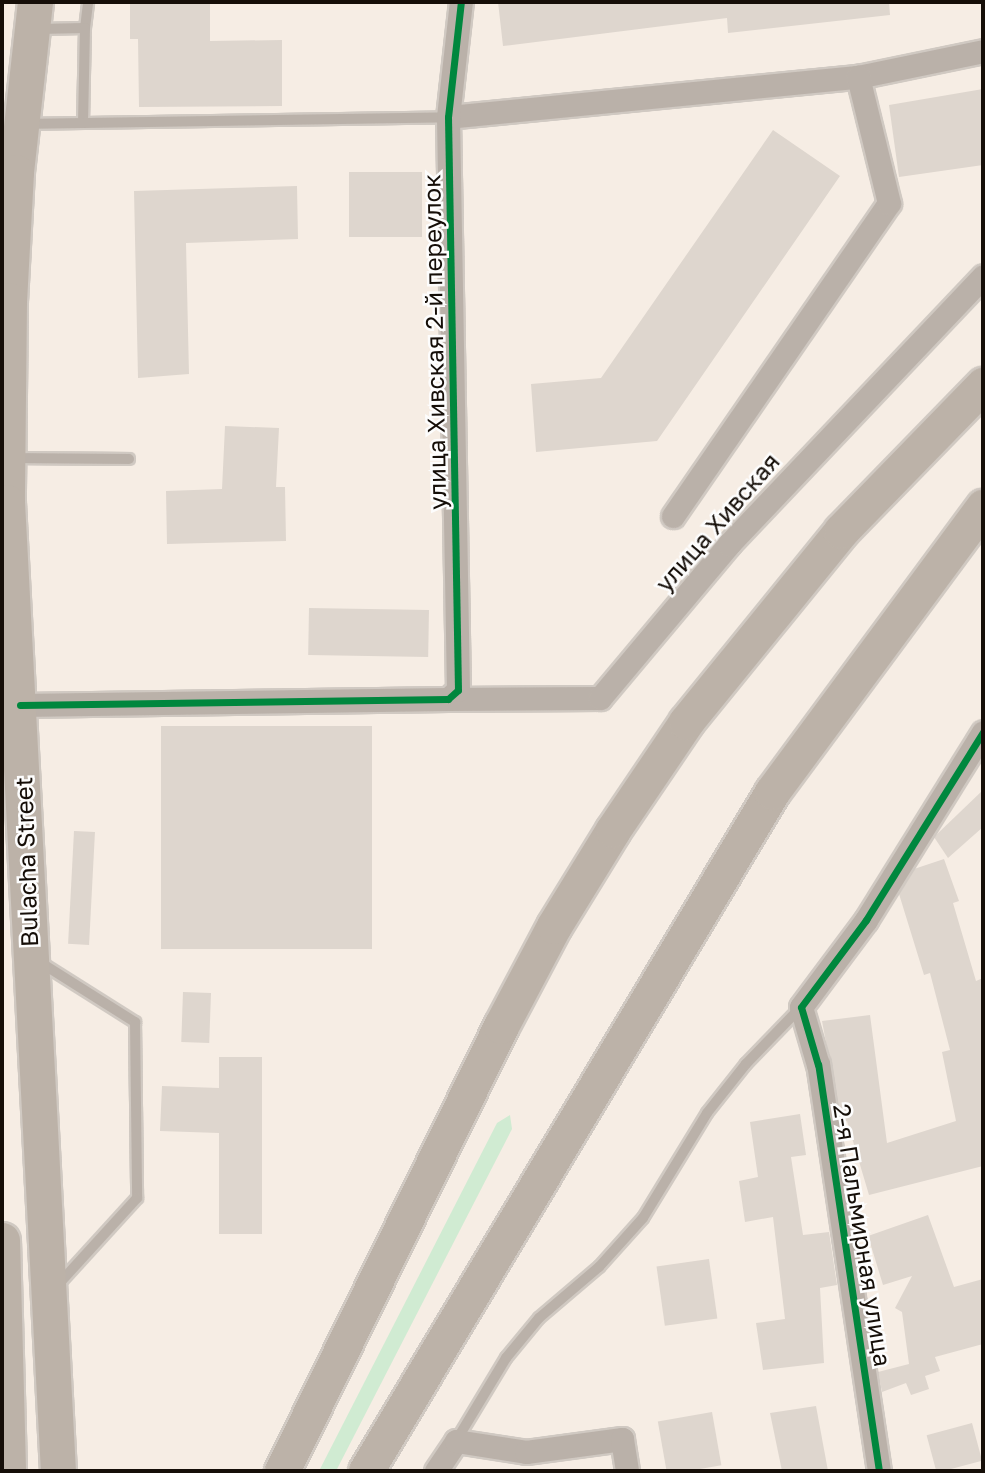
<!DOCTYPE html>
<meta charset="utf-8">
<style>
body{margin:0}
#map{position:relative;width:985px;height:1473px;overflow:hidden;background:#f6ede4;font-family:"Golos Text",sans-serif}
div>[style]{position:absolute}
.green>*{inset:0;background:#d0ebd2}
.building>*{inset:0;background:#ded6ce;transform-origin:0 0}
.roads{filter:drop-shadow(2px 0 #d0c9c2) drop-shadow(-2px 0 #d0c9c2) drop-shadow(0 2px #d0c9c2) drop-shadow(0 -2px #d0c9c2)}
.lane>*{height:10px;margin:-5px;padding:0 5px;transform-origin:5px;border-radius:5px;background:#bab1a9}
.street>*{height:23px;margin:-11.5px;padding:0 11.5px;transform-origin:11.5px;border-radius:11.5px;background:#bab1a9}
.primary>*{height:35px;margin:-17.5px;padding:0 17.5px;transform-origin:17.5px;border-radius:17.5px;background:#bcb2a8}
.cycleway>*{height:7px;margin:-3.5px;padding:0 3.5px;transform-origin:3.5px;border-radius:3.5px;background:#00873e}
span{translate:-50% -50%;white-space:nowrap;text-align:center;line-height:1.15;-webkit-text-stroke:5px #fdfdfd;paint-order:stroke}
.street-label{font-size:24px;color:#150e08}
.frame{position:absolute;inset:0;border:4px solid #150e08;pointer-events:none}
</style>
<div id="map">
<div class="green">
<div style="clip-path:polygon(510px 1115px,512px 1129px,336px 1471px,319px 1471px,497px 1123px)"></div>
</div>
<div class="building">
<div style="clip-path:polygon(130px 2px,210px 2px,210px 41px,282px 40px,282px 106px,139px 107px,138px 39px,130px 39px)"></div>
<div style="clip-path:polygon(498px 2px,889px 2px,890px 15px,728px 33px,727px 18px,503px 46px)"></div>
<div style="clip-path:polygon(983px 89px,983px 165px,899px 177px,889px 105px)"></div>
<div style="clip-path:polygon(773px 130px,840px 176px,657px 441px,536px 452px,531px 384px,601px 378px)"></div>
<div style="left:349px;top:172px;width:73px;height:65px"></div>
<div style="clip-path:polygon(297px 186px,298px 239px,186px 243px,189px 374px,138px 378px,134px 191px)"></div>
<div style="clip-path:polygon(225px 426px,279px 428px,276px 487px,285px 487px,286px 541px,167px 544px,166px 491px,222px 489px)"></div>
<div style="left:309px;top:608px;width:120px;height:47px;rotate:1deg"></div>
<div style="left:372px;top:726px;width:223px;height:211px;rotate:90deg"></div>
<div style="clip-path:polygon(983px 790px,983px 827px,948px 858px,934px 837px)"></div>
<div style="left:74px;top:831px;width:21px;height:113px;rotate:3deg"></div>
<div style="clip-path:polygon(944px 859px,959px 901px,953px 903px,976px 981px,983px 978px,983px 1166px,869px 1195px,847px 1121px,841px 1123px,822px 1021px,870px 1015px,887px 1143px,956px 1121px,942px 1052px,950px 1050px,930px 973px,924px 975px,899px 894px,914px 869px)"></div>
<div style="left:183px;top:992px;width:28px;height:50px;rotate:2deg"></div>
<div style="clip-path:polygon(219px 1057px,262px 1057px,262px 1234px,219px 1234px,219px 1133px,160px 1131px,162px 1086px,219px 1088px)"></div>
<div style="clip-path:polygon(800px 1114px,806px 1155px,791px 1157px,803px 1235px,829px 1232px,837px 1285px,820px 1288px,824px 1363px,763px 1370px,756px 1323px,785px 1319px,773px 1217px,745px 1222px,739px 1181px,758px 1177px,750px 1122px)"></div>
<div style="clip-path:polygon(928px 1215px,954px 1287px,983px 1279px,983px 1344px,935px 1357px,940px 1371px,925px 1376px,929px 1389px,911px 1395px,906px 1383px,882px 1392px,878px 1372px,909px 1364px,902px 1312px,895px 1308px,912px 1276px,883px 1285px,868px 1236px)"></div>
<div style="left:709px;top:1259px;width:60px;height:53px;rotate:82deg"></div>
<div style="clip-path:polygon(816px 1406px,828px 1471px,782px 1471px,770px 1413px)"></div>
<div style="left:712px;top:1412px;width:54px;height:55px;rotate:80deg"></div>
<div style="left:972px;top:1423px;width:39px;height:47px;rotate:75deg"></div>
</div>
<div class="roads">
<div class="lane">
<div style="left:85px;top:28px;width:26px;rotate:-83deg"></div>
<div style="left:38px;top:29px;width:47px;rotate:-1.2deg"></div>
<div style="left:85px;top:28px;width:95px;rotate:91.2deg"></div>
<div style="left:25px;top:124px;width:423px;rotate:-0.9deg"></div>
<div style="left:10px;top:458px;width:119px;rotate:0.5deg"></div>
<div style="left:38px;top:961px;width:115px;rotate:32.2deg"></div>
<div style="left:135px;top:1022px;width:176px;rotate:89.3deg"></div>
<div style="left:137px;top:1198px;width:120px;rotate:132.3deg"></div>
<div style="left:456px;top:1441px;width:97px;rotate:-58.9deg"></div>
<div style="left:506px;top:1358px;width:52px;rotate:-50.5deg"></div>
<div style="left:539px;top:1318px;width:79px;rotate:-40.4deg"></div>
<div style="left:599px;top:1267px;width:66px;rotate:-48.1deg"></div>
<div style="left:643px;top:1218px;width:123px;rotate:-58.6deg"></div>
<div style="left:707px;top:1113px;width:63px;rotate:-51.5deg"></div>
<div style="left:746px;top:1064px;width:78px;rotate:-46deg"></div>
</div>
<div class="street">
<div style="left:448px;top:117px;width:412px;rotate:-5.6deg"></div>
<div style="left:858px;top:77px;width:128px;rotate:-11.7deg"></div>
<div style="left:673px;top:516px;width:380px;rotate:-55.4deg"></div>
<div style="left:889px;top:203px;width:130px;rotate:-103.8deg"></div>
<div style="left:448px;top:699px;width:152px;rotate:-0.4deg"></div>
<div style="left:600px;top:698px;width:201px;rotate:-50deg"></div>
<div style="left:729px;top:544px;width:369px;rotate:-46.5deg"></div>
<div style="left:20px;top:705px;width:428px;rotate:-0.8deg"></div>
<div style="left:448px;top:699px;width:13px;rotate:-42deg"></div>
<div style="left:458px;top:690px;width:573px;rotate:-91deg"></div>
<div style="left:448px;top:117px;width:116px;rotate:-83.6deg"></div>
<div style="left:436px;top:1471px;width:36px;rotate:-56deg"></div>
<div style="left:456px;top:1441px;width:71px;rotate:8.9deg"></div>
<div style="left:526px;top:1452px;width:97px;rotate:-7.7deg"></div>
<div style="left:622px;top:1439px;width:32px;rotate:81deg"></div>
<div style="left:879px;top:1471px;width:411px;rotate:-98.5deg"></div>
<div style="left:818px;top:1065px;width:60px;rotate:-106.3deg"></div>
<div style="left:801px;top:1007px;width:109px;rotate:-53.2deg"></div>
<div style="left:866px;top:920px;width:221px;rotate:-58.1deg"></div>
</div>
<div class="primary">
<div style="left:35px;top:2px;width:171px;rotate:96.4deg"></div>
<div style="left:16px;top:172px;width:128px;rotate:93.1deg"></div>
<div style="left:9px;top:300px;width:202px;rotate:90.6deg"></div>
<div style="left:7px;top:502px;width:970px;rotate:86.99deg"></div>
<div style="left:2px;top:1240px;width:231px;rotate:88.5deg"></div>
<div style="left:282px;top:1471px;width:496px;rotate:-63.8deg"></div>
<div style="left:501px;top:1026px;width:113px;rotate:-62.1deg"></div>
<div style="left:554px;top:926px;width:113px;rotate:-58.4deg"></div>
<div style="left:613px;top:830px;width:130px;rotate:-55.9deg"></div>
<div style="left:686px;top:722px;width:246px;rotate:-50.9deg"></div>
<div style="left:841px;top:531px;width:204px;rotate:-45.8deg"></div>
<div style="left:366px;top:1471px;width:791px;rotate:-59.12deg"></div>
<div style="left:772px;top:792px;width:355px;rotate:-53.5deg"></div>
</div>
</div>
<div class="cycleway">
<div style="left:20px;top:705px;width:428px;rotate:-0.8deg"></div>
<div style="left:448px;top:699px;width:13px;rotate:-42deg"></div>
<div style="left:458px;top:690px;width:573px;rotate:-91deg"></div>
<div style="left:448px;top:117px;width:116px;rotate:-83.6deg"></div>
<div style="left:879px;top:1471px;width:411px;rotate:-98.5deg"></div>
<div style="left:818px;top:1065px;width:60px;rotate:-106.3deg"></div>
<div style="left:801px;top:1007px;width:109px;rotate:-53.2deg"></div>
<div style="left:866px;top:920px;width:221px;rotate:-58.1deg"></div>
</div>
<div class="street-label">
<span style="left:434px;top:342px;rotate:-91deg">улица Хивская 2-й переулок</span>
<span style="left:717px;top:522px;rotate:-49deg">улица Хивская</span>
<span style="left:26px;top:862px;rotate:-92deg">Bulacha Street</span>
<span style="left:863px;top:1235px;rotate:81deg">2-я Пальмирная улица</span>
</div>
<div class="frame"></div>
</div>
